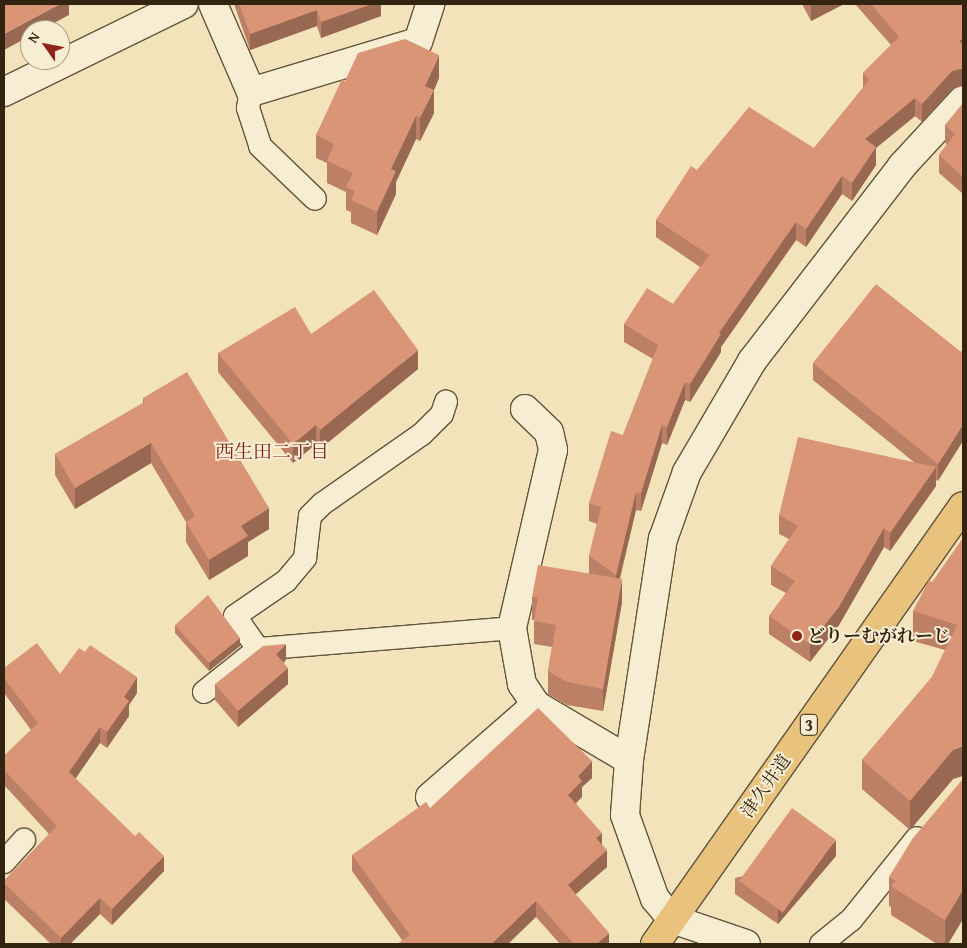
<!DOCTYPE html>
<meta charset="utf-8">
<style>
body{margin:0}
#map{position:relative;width:967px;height:948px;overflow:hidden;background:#f2e3bb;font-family:"Gentium Book Plus","Noto Serif JP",serif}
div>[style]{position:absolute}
.roads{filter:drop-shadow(1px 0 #62543c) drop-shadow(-1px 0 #62543c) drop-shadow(0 1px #62543c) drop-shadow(0 -1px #62543c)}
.service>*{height:22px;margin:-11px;padding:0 11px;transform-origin:11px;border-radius:11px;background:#f7edd3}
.minor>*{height:28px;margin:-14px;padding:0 14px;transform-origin:14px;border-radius:14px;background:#f7edd3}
.tertiary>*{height:28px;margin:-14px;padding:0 14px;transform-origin:14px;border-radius:14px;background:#f7edd3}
.primary>*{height:28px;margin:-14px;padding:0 14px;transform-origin:14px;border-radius:14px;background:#e9c27e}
.wall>*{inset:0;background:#bb8066}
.shaded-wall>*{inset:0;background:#996853}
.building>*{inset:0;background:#da9577;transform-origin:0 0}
.dots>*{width:14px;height:14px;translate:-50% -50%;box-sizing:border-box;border:2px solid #f7edd3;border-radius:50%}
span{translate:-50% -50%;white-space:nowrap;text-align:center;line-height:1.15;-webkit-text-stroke:4px #f7edd3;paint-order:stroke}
.shield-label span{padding:1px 4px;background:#f7edd3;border:1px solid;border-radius:4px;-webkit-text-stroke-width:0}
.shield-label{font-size:16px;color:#322411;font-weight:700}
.poi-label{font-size:18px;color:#322411;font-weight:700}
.left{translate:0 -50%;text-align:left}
.street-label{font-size:18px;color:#322411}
.neighbourhood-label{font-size:19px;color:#7a1f14}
.frame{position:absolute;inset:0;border:5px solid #322411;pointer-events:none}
.north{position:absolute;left:20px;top:20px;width:50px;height:50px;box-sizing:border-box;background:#f7edd3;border:1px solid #a89d85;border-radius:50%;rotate:303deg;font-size:14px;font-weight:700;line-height:20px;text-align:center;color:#322411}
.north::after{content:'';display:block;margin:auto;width:18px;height:22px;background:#8f2418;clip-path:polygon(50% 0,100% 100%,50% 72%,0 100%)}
</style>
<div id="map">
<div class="roads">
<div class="service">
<div style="left:251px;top:92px;width:16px;rotate:101deg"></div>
<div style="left:248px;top:108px;width:40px;rotate:72deg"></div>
<div style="left:260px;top:146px;width:76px;rotate:43.9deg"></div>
<div style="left:258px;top:649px;width:40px;rotate:-124.9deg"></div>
<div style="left:235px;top:616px;width:62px;rotate:-34.5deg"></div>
<div style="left:286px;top:581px;width:30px;rotate:-50deg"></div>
<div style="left:305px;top:558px;width:42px;rotate:-83.2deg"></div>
<div style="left:310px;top:516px;width:17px;rotate:-45deg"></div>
<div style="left:322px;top:504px;width:122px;rotate:-35deg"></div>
<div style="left:422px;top:434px;width:28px;rotate:-45deg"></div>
<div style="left:442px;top:414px;width:13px;rotate:-72deg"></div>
<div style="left:204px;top:692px;width:69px;rotate:-38.5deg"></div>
<div style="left:258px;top:649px;width:255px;rotate:-4.7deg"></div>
<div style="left:4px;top:862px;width:30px;rotate:-48deg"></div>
<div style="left:821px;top:944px;width:38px;rotate:-39deg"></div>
<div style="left:851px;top:920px;width:105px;rotate:-51.2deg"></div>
</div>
<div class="minor">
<div style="left:213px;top:4px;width:96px;rotate:66.6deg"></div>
<div style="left:251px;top:92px;width:174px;rotate:-16.7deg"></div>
<div style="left:418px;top:42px;width:40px;rotate:-72deg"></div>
<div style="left:4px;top:92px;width:200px;rotate:-26.1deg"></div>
<div style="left:525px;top:409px;width:33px;rotate:44deg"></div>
<div style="left:549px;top:432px;width:18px;rotate:77deg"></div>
<div style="left:553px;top:450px;width:183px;rotate:103deg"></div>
<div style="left:512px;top:628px;width:57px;rotate:79.9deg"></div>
<div style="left:522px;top:684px;width:25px;rotate:56deg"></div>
<div style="left:536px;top:705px;width:108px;rotate:30.6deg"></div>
<div style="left:430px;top:797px;width:140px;rotate:-41deg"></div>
<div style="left:672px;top:919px;width:26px;rotate:-130deg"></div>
<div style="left:655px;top:899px;width:89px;rotate:-109.7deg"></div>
<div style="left:625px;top:815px;width:55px;rotate:-85.8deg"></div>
<div style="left:629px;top:760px;width:224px;rotate:-81.3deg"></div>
<div style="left:663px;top:539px;width:71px;rotate:-70.3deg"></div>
<div style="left:687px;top:472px;width:129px;rotate:-59.6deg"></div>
<div style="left:752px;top:361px;width:246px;rotate:-52.4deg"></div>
<div style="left:902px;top:166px;width:90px;rotate:-47.3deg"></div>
</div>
<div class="tertiary">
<div style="left:672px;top:919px;width:78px;rotate:18.7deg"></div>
</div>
<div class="primary">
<div style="left:655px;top:944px;width:535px;rotate:-54.89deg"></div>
</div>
</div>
<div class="wall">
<div style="clip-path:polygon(234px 4px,381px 4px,381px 16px,321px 38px,317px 26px,250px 50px)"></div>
<div style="clip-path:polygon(802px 4px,844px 4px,811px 21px)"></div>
<div style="clip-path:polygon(855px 4px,963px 4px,952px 89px,922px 122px,915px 116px,876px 148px,876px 165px,852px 201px,842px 194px,806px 247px,796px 240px,721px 347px,721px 352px,690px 402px,685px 400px,667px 445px,662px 443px,641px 511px,636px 510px,620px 579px,622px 602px,603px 711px,567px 705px,548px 694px,548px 671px,552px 647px,534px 644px,534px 620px,532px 620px,532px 597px,589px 573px,589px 556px,597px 524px,589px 521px,589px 503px,623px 435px,653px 359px,624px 342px,624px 324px,673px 304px,700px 267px,656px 237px,656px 220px,697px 170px,814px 148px,863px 88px,863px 73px,891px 45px)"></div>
<div style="clip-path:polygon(439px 78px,434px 90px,434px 113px,420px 141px,416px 139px,396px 182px,396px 194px,377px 235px,351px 223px,351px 212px,346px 210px,346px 192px,327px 183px,327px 163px,316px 158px,316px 135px,345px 81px)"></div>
<div style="clip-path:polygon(963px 104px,963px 192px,962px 193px,939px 173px,939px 155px,947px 144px,945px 143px,945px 125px)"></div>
<div style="clip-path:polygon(311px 334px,418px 369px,320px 449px,316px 444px,293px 463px,218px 372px,218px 353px)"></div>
<div style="clip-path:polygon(961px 352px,938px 481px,936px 480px,936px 486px,890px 551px,884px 547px,839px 625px,810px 662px,769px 634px,769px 616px,786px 593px,771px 585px,771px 566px,789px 539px,779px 534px,779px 515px,915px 463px,813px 380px,813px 363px)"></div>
<div style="clip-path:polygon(143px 398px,269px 529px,248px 542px,248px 556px,209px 580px,186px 542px,186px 522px,151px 463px,75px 509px,55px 475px,55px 454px,143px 403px)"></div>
<div style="clip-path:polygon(963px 538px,953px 779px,910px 830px,862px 789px,862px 760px,932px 677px,945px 650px,913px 641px,913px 611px)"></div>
<div style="clip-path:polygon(175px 625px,240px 646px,209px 671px,175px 633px)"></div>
<div style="clip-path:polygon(286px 660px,284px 662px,288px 684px,238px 727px,215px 700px,215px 684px)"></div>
<div style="clip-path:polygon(4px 668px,60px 674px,137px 693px,129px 705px,129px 716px,107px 748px,100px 743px,75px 779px,164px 871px,112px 925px,100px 914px,70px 944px,51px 944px,4px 899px,4px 881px,49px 834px,4px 785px,4px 756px,31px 730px,4px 693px)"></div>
<div style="clip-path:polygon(592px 778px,582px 787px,582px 797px,576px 803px,602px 845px,607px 867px,575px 894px,609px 944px,560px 944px,536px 917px,402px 940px,352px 871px,352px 855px,430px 808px)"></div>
<div style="clip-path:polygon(963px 779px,963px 919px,948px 944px,937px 944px,891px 915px,891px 907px,889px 906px,889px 877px)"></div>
<div style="clip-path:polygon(836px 856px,778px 924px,735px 894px,735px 878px)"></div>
</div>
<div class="shaded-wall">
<div style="clip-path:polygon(60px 4px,69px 4px,69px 15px,41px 30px,30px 30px,30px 36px,4px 50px,4px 34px)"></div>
<div style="clip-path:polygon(372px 4px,381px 4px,381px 16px,321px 38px,321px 22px)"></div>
<div style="clip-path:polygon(811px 4px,844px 4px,811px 21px)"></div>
<div style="clip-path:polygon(317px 10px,317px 26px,250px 50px,250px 34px)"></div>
<div style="clip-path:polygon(963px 38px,963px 55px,959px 41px)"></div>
<div style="clip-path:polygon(439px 55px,439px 78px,434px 90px,434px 113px,420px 141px,420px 118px,425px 86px)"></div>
<div style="clip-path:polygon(963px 68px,963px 86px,952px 89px,922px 122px,922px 104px,952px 71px)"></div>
<div style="clip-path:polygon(915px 98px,915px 116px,876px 148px,876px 165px,852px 201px,852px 183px,865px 139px)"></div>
<div style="clip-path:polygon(416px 116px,416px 139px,396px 182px,396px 194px,377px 235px,377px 212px,391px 169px)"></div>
<div style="clip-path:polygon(963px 174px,963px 192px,962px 193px,962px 176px)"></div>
<div style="clip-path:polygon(842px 176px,842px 194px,806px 247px,806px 229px)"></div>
<div style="clip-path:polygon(796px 222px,796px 240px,721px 347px,721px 352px,690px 402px,690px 384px,719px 333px)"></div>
<div style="clip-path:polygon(418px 350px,418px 369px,320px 449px,320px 430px)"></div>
<div style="clip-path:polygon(685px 382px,685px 400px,667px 445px,667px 427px)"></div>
<div style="clip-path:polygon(963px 424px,963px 441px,938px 481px,938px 464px)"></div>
<div style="clip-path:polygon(316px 425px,316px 444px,293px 463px,293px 444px)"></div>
<div style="clip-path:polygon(662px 425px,662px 443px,641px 511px,641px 493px)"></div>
<div style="clip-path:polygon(151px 443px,151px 463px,75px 509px,75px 488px)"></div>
<div style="clip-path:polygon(936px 467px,936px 486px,890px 551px,890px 533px)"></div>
<div style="clip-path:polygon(636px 492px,636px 510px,616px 592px,616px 575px)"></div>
<div style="clip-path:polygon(269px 508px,269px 529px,248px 542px,248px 556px,209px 580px,209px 560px,241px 526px)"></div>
<div style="clip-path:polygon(884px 528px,884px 547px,839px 625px,810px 662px,810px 644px)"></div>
<div style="clip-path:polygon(622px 579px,622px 602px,603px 711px,603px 689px)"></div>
<div style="clip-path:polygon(240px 638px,240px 646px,209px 671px,209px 663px)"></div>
<div style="clip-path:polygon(286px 644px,286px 660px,276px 670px,276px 654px)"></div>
<div style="clip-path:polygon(288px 668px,288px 684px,238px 727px,238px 711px)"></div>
<div style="clip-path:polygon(137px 677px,137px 693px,129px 705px,129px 716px,107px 748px,107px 732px,124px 697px)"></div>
<div style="clip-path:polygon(100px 727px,100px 743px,69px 788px,69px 772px)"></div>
<div style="clip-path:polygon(963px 746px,963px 776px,953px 779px,910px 830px,910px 801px,953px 750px)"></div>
<div style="clip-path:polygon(592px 761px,592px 778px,582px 787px,582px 797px,568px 811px,568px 795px,578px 776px)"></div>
<div style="clip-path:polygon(602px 833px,602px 849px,596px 838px)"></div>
<div style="clip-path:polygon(836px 840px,836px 856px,778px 924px,778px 908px)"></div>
<div style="clip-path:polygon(607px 850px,607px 867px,568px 901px,568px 885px)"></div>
<div style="clip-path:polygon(164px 856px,164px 871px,112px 925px,112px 909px)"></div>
<div style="clip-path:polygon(963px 890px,963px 919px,948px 944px,945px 944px,945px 920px)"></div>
<div style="clip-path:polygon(100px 898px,100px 914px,70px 944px,61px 944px,61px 938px)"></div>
<div style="clip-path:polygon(536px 901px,536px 917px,508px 944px,491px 944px)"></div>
<div style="clip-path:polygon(609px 933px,609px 944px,597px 944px)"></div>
</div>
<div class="building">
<div style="clip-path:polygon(4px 4px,60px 4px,4px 34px)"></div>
<div style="clip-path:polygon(239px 4px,372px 4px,321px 22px,317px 10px,250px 34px)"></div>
<div style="clip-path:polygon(871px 4px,963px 4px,963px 38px,959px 41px,963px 45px,963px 68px,952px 71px,922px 104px,915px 98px,865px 139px,876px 147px,852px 183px,842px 176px,806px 229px,796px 222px,719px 333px,721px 334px,690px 384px,685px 382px,667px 427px,662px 425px,641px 493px,636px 492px,616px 575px,589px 556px,601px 507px,589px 503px,611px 431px,623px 435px,658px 345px,624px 324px,647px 288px,673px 304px,709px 255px,656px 220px,691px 166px,697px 170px,749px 107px,814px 148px,869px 80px,863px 73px,899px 37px)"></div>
<div style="clip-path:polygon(405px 39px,439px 55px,425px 86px,434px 90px,420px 118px,416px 116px,391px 169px,396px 171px,377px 212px,351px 200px,355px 191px,346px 187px,353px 173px,327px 161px,334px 144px,316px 135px,342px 79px,345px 81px,358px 53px)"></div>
<div style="clip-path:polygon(963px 103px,963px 174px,962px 176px,939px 155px,955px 134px,945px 125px)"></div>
<div style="clip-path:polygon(876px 284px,961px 352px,963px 348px,963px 424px,938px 464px,813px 363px)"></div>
<div style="clip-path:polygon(374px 290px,418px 350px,320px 430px,316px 425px,293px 444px,218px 353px,295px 307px,311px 334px)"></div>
<div style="clip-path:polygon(187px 372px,269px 508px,241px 526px,248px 536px,209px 560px,186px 522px,195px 516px,151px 443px,75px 488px,55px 454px,145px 402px,143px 398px)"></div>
<div style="clip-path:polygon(798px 437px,936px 467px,890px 533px,884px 528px,839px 607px,810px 644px,769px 616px,795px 581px,771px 566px,798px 526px,779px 515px)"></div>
<div style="clip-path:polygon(963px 538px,963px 746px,953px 750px,910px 801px,862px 760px,932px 677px,957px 625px,913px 611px,929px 580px,932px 582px)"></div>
<div style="clip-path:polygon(538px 565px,622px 579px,603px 689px,567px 682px,548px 671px,556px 625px,534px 621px,538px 597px,532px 597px)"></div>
<div style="clip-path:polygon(208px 595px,240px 638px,209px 663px,175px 625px)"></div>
<div style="clip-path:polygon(37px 643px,60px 674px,79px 648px,85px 652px,90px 645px,137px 677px,124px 697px,129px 701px,107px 732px,100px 727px,69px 772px,135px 836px,139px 832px,164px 856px,112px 909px,100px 898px,61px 938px,4px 883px,4px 881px,57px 826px,4px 770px,4px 756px,38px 723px,4px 678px,4px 668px)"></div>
<div style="clip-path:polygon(286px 644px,276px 654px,288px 668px,238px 711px,215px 684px,263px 646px)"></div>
<div style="clip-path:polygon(538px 708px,592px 761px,578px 776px,582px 781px,568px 795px,602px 833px,596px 838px,607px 850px,568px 885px,609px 933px,597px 944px,574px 944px,536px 901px,491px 944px,397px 944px,410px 935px,352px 855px,426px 802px,430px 808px)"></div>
<div style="clip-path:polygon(963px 779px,963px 890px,945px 920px,891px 886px,896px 881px,889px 877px,913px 838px)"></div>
<div style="left:792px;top:808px;width:54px;height:90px;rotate:36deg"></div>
</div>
<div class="dots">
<div style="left:797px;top:636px;background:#8f2418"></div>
</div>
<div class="shield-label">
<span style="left:809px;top:725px">3</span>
</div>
<div class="poi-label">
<span class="left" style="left:807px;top:636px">どりーむがれーじ</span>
</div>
<div class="street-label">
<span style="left:766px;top:786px;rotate:-55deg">津久井道</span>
</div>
<div class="neighbourhood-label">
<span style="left:272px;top:452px">西生田二丁目</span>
</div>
<div class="frame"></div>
<div class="north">N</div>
</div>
